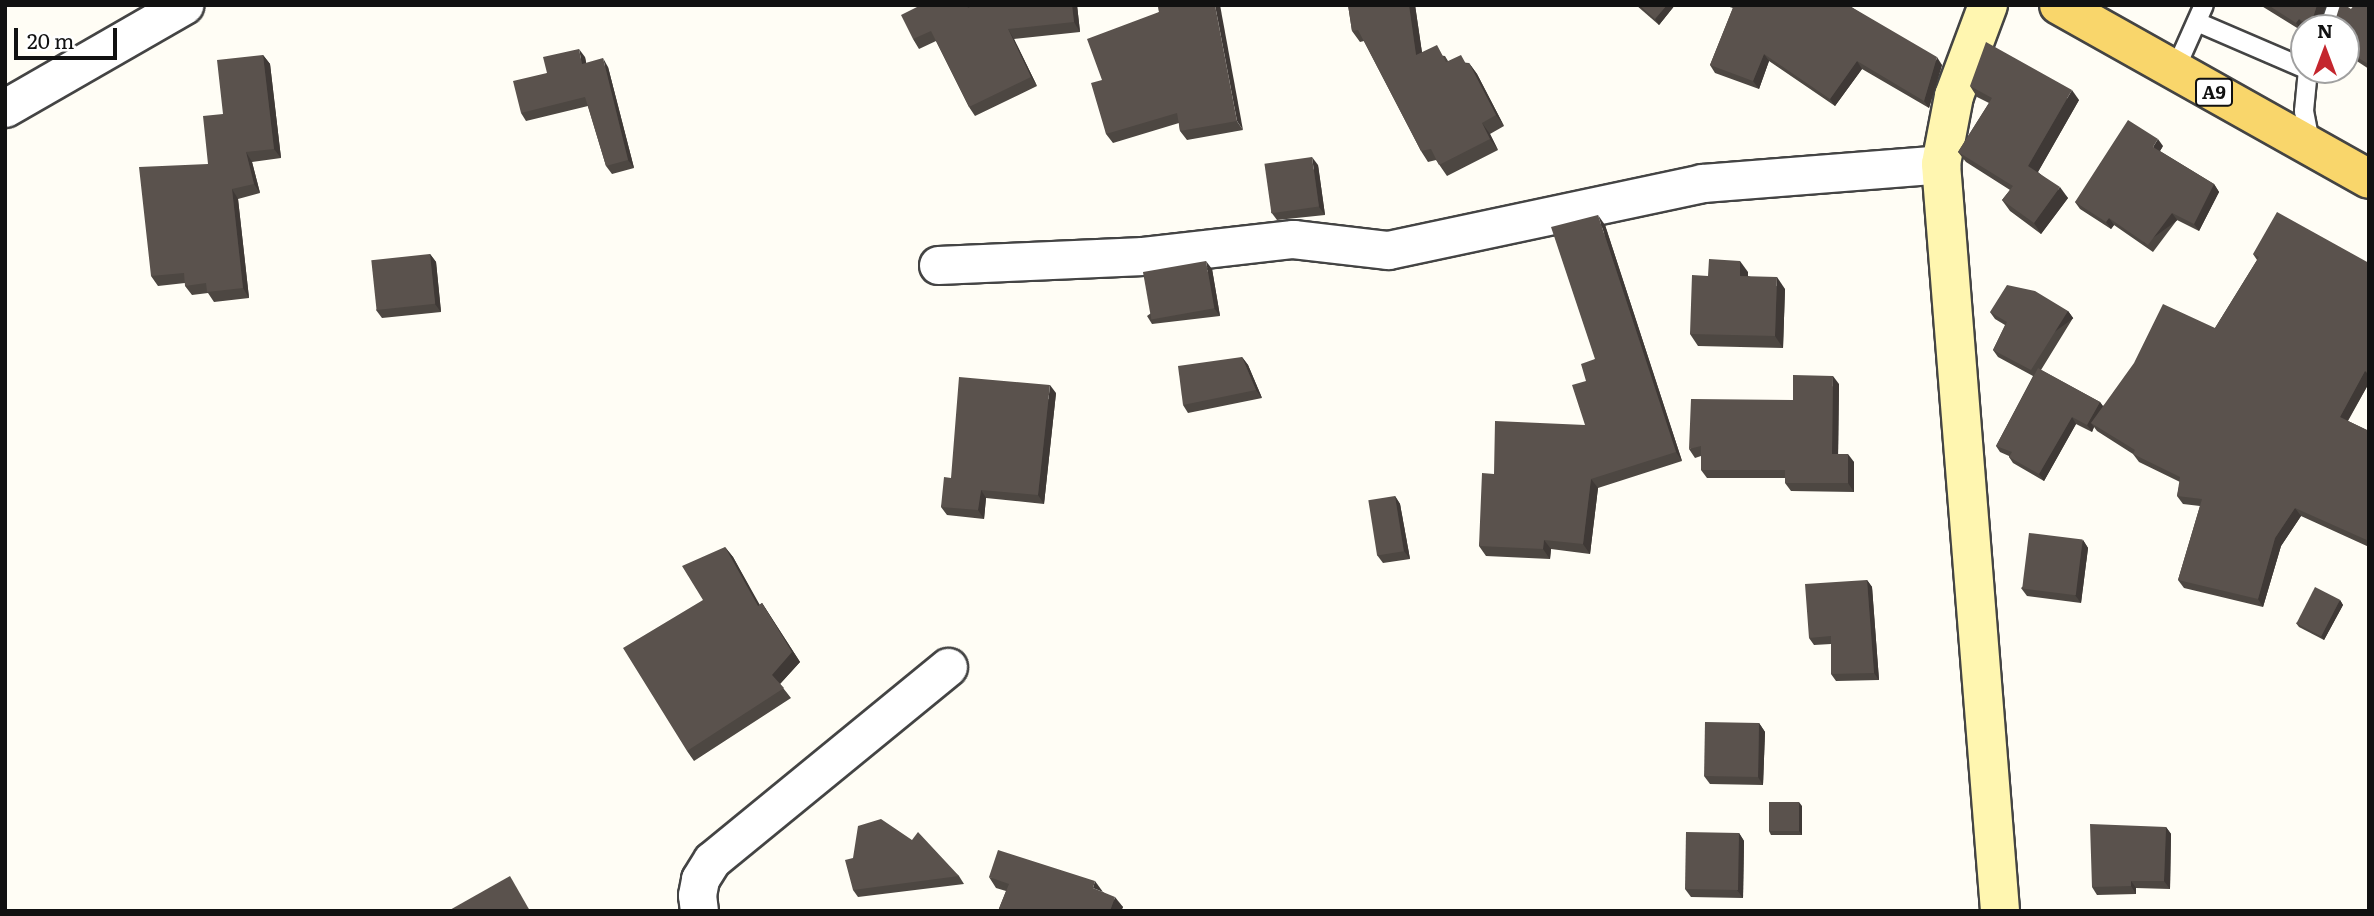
<!DOCTYPE html>
<style>
body{margin:0}
#map{position:relative;width:2374px;height:916px;overflow:hidden;background:#fffdf5;font-family:Literata,serif}
div>[style]{position:absolute}
.roads{filter:drop-shadow(2px 0 #444) drop-shadow(-2px 0 #444) drop-shadow(0 2px #444) drop-shadow(0 -2px #444)}
.lane>*{height:18px;margin:-9px;padding:0 9px;transform-origin:9px;border-radius:9px;background:#fff}
.street>*{height:37px;margin:-18.5px;padding:0 18.5px;transform-origin:18.5px;border-radius:18.5px;background:#fff}
.secondary>*{height:38px;margin:-19px;padding:0 19px;transform-origin:19px;border-radius:19px;background:#fff6b0}
.primary>*{height:38px;margin:-19px;padding:0 19px;transform-origin:19px;border-radius:19px;background:#f9d66b}
.wall>*{inset:0;background:#4d4742}
.shaded-wall>*{inset:0;background:#3f3936;transform-origin:0 0}
.building>*{inset:0;background:#5a524d;transform-origin:0 0}
span{translate:-50% -50%;white-space:nowrap;text-align:center;line-height:1.15;-webkit-text-stroke:7px #fff;paint-order:stroke}
.shield-label span{padding:2px 5px;background:#fff;border:2px solid;border-radius:5px;-webkit-text-stroke-width:0}
.shield-label{font-size:18px;color:#111;font-weight:700}
.frame{position:absolute;inset:0;border:7px solid #111;pointer-events:none}
.north{position:absolute;left:2290px;top:14px;width:70px;height:70px;box-sizing:border-box;background:#fff;border:2px solid #a0a0a0;border-radius:50%;rotate:0deg;font-size:19px;font-weight:700;line-height:28px;text-align:center;color:#111}
.north::after{content:'';display:block;margin:auto;width:24px;height:32px;background:#c4262e;clip-path:polygon(50% 0,100% 100%,50% 72%,0 100%)}
.scale{position:absolute;left:14px;top:28px;width:103px;height:32px;box-sizing:border-box;border:4px solid #111;border-top:0;padding-left:9px;font-size:21px;line-height:24px;white-space:nowrap;color:#111;-webkit-text-stroke:5px #fff;paint-order:stroke}
</style>
<div id="map">
<div class="roads">
<div class="lane">
<div style="left:2197px;top:22px;width:116px;rotate:23.3deg"></div>
<div style="left:2329px;top:28px;width:24px;rotate:-71deg"></div>
<div style="left:2175px;top:70px;width:71px;rotate:-66deg"></div>
<div style="left:2308px;top:70px;width:41px;rotate:95.6deg"></div>
<div style="left:2304px;top:111px;width:33px;rotate:79deg"></div>
</div>
<div class="street">
<div style="left:5px;top:108px;width:207px;rotate:-29.9deg"></div>
<div style="left:938px;top:265px;width:205px;rotate:-2.5deg"></div>
<div style="left:1143px;top:256px;width:151px;rotate:-6.5deg"></div>
<div style="left:1293px;top:239px;width:96px;rotate:6.6deg"></div>
<div style="left:1388px;top:250px;width:321px;rotate:-12deg"></div>
<div style="left:1702px;top:183px;width:240px;rotate:-4.5deg"></div>
<div style="left:699px;top:911px;width:16px;rotate:-97deg"></div>
<div style="left:697px;top:895px;width:16px;rotate:-79deg"></div>
<div style="left:700px;top:879px;width:22px;rotate:-58deg"></div>
<div style="left:712px;top:860px;width:305px;rotate:-39.3deg"></div>
</div>
<div class="secondary">
<div style="left:1988px;top:5px;width:97px;rotate:110.5deg"></div>
<div style="left:1954px;top:96px;width:69px;rotate:100.8deg"></div>
<div style="left:1941px;top:164px;width:749px;rotate:85.48deg"></div>
</div>
<div class="primary">
<div style="left:2059px;top:5px;width:355px;rotate:29.3deg"></div>
</div>
</div>
<div class="wall">
<div style="clip-path:polygon(921px 5px,969px 5px,970px 7px,974px 5px,1077px 5px,1080px 32px,1014px 39px,1037px 86px,975px 116px,969px 107px,936px 41px,919px 49px,913px 39px)"></div>
<div style="clip-path:polygon(1158px 5px,1243px 130px,1187px 140px,1180px 131px,1179px 123px,1113px 143px,1106px 134px,1102px 80px,1159px 12px)"></div>
<div style="clip-path:polygon(1348px 5px,1415px 5px,1422px 53px,1445px 56px,1448px 61px,1469px 63px,1477px 74px,1504px 126px,1490px 134px,1498px 150px,1447px 176px,1436px 160px,1428px 162px,1421px 151px,1364px 41px,1360px 42px,1352px 31px)"></div>
<div style="clip-path:polygon(1636px 5px,1675px 5px,1659px 25px)"></div>
<div style="clip-path:polygon(1723px 5px,1848px 5px,1942px 65px,1929px 108px,1862px 69px,1835px 106px,1769px 61px,1759px 89px,1715px 73px,1710px 65px,1733px 8px)"></div>
<div style="clip-path:polygon(2260px 5px,2326px 5px,2318px 28px,2306px 28px,2304px 27px,2302px 31px)"></div>
<div style="clip-path:polygon(2369px 5px,2369px 69px,2346px 54px,2346px 28px,2351px 9px)"></div>
<div style="clip-path:polygon(263px 55px,270px 64px,281px 158px,252px 162px,260px 193px,238px 199px,249px 298px,214px 302px,208px 293px,192px 295px,185px 286px,185px 283px,158px 286px,151px 276px,208px 164px,223px 114px)"></div>
<div style="clip-path:polygon(585px 57px,586px 63px,608px 67px,634px 168px,612px 174px,606px 166px,588px 106px,526px 121px,521px 113px,547px 73px)"></div>
<div style="clip-path:polygon(1970px 86px,2079px 100px,2038px 172px,2068px 198px,2041px 234px,2010px 211px,2002px 200px,2010px 190px,1966px 162px,1958px 152px,1989px 103px,1977px 97px)"></div>
<div style="clip-path:polygon(2163px 146px,2160px 151px,2214px 184px,2219px 192px,2199px 231px,2177px 220px,2153px 252px,2114px 225px,2111px 229px,2080px 209px,2075px 202px)"></div>
<div style="clip-path:polygon(1318px 165px,1325px 215px,1277px 220px,1271px 212px)"></div>
<div style="clip-path:polygon(1605px 225px,1682px 461px,1598px 488px,1590px 554px,1551px 549px,1550px 559px,1486px 556px,1479px 546px,1494px 474px,1585px 425px,1586px 381px,1595px 359px)"></div>
<div style="clip-path:polygon(430px 254px,436px 262px,441px 312px,382px 318px,376px 310px)"></div>
<div style="clip-path:polygon(2253px 254px,2369px 263px,2369px 383px,2348px 421px,2369px 431px,2369px 547px,2301px 516px,2281px 546px,2263px 607px,2184px 588px,2178px 580px,2200px 506px,2183px 504px,2177px 496px,2180px 482px,2139px 462px,2133px 454px,2097px 431px,2094px 427px,2092px 432px,2076px 424px,2044px 481px,2013px 463px,2009px 457px,2009px 456px,2000px 452px,1996px 446px,2033px 376px,1998px 357px,1993px 350px,2005px 325px,1995px 319px,1990px 312px,2068px 311px,2073px 318px,2041px 370px,2100px 402px,2103px 406px,2215px 328px,2257px 260px)"></div>
<div style="clip-path:polygon(1212px 269px,1220px 316px,1152px 324px,1147px 316px)"></div>
<div style="clip-path:polygon(1748px 272px,1748px 276px,1785px 289px,1783px 348px,1698px 346px,1690px 334px,1708px 276px)"></div>
<div style="clip-path:polygon(1242px 357px,1248px 365px,1262px 398px,1188px 413px,1183px 405px)"></div>
<div style="clip-path:polygon(1839px 384px,1838px 454px,1854px 462px,1854px 492px,1791px 491px,1785px 483px,1785px 478px,1707px 478px,1701px 470px,1701px 456px,1695px 458px,1689px 449px,1793px 400px)"></div>
<div style="clip-path:polygon(1056px 393px,1044px 504px,986px 498px,984px 519px,947px 515px,941px 507px,951px 478px)"></div>
<div style="clip-path:polygon(1395px 496px,1400px 504px,1410px 559px,1383px 563px,1377px 555px)"></div>
<div style="clip-path:polygon(2083px 540px,2088px 548px,2081px 603px,2027px 596px,2021px 588px)"></div>
<div style="clip-path:polygon(725px 547px,733px 557px,759px 605px,762px 603px,800px 662px,780px 684px,791px 698px,694px 761px,687px 751px,703px 600px)"></div>
<div style="clip-path:polygon(1867px 580px,1872px 587px,1879px 680px,1836px 681px,1831px 674px,1831px 644px,1814px 645px,1809px 638px)"></div>
<div style="clip-path:polygon(2340px 600px,2343px 605px,2324px 640px,2299px 627px,2296px 623px)"></div>
<div style="clip-path:polygon(1759px 723px,1765px 732px,1763px 785px,1710px 784px,1704px 776px)"></div>
<div style="clip-path:polygon(1802px 806px,1802px 835px,1771px 835px,1769px 831px)"></div>
<div style="clip-path:polygon(2166px 827px,2171px 834px,2170px 889px,2136px 888px,2136px 894px,2097px 895px,2092px 887px)"></div>
<div style="clip-path:polygon(1739px 833px,1744px 841px,1743px 898px,1691px 897px,1685px 889px)"></div>
<div style="clip-path:polygon(912px 840px,959px 876px,964px 884px,858px 897px,853px 890px,853px 858px)"></div>
<div style="clip-path:polygon(989px 877px,1103px 892px,1123px 907px,1121px 911px,998px 911px,1006px 891px,996px 888px)"></div>
</div>
<div class="shaded-wall">
<div style="clip-path:polygon(1072px 5px,1077px 5px,1080px 32px,1074px 22px)"></div>
<div style="clip-path:polygon(1215px 5px,1220px 5px,1243px 130px,1237px 121px)"></div>
<div style="clip-path:polygon(1409px 5px,1415px 5px,1424px 66px,1416px 55px)"></div>
<div style="clip-path:polygon(1667px 5px,1675px 5px,1659px 25px,1655px 19px)"></div>
<div style="clip-path:polygon(2317px 5px,2326px 5px,2318px 28px,2315px 28px,2312px 21px)"></div>
<div style="clip-path:polygon(2299px 19px,2304px 27px,2302px 31px,2296px 23px)"></div>
<div style="clip-path:polygon(1008px 29px,1014px 39px,1037px 86px,1031px 77px)"></div>
<div style="clip-path:polygon(579px 49px,585px 57px,588px 72px,582px 64px)"></div>
<div style="clip-path:polygon(1764px 54px,1769px 61px,1759px 89px,1753px 81px)"></div>
<div style="clip-path:polygon(263px 55px,270px 64px,281px 158px,274px 149px)"></div>
<div style="clip-path:polygon(1937px 57px,1942px 65px,1929px 108px,1924px 101px)"></div>
<div style="clip-path:polygon(603px 58px,608px 67px,634px 168px,628px 160px)"></div>
<div style="clip-path:polygon(1857px 61px,1862px 69px,1835px 106px,1830px 99px)"></div>
<div style="clip-path:polygon(1469px 63px,1477px 74px,1504px 126px,1496px 115px)"></div>
<div style="clip-path:polygon(2072px 90px,2079px 100px,2035px 177px,2028px 166px)"></div>
<div style="clip-path:polygon(1482px 123px,1490px 134px,1498px 150px,1490px 139px)"></div>
<div style="clip-path:polygon(2158px 139px,2163px 146px,2158px 154px,2153px 147px)"></div>
<div style="clip-path:polygon(246px 152px,252px 162px,260px 193px,254px 184px)"></div>
<div style="clip-path:polygon(1312px 157px,1318px 165px,1325px 215px,1319px 207px)"></div>
<div style="clip-path:polygon(2214px 184px,2219px 192px,2199px 231px,2194px 224px)"></div>
<div style="clip-path:polygon(2060px 187px,2068px 198px,2041px 234px,2034px 223px)"></div>
<div style="clip-path:polygon(232px 189px,238px 199px,249px 298px,243px 288px)"></div>
<div style="left:2172px;top:213px;width:9px;height:40px;rotate:54deg"></div>
<div style="clip-path:polygon(1598px 215px,1605px 225px,1682px 461px,1676px 452px)"></div>
<div style="clip-path:polygon(2109px 218px,2114px 225px,2111px 229px,2106px 222px)"></div>
<div style="clip-path:polygon(430px 254px,436px 262px,441px 312px,435px 304px)"></div>
<div style="clip-path:polygon(1206px 261px,1212px 269px,1220px 316px,1214px 308px)"></div>
<div style="clip-path:polygon(1740px 261px,1748px 272px,1748px 288px,1740px 276px)"></div>
<div style="clip-path:polygon(1777px 277px,1785px 289px,1783px 348px,1775px 336px)"></div>
<div style="left:2068px;top:311px;width:9px;height:70px;rotate:54deg"></div>
<div style="clip-path:polygon(1242px 357px,1248px 365px,1262px 398px,1256px 390px)"></div>
<div style="clip-path:polygon(2365px 371px,2369px 376px,2369px 383px,2345px 425px,2340px 417px)"></div>
<div style="clip-path:polygon(1833px 376px,1839px 384px,1838px 462px,1832px 454px)"></div>
<div style="clip-path:polygon(1050px 385px,1056px 393px,1044px 504px,1038px 495px)"></div>
<div style="clip-path:polygon(2100px 402px,2104px 408px,2091px 423px,2094px 427px,2092px 432px,2087px 425px)"></div>
<div style="clip-path:polygon(2072px 417px,2076px 424px,2044px 481px,2039px 474px)"></div>
<div style="clip-path:polygon(1848px 454px,1854px 462px,1854px 492px,1848px 483px)"></div>
<div style="clip-path:polygon(1591px 479px,1598px 488px,1590px 554px,1583px 544px)"></div>
<div style="clip-path:polygon(981px 490px,986px 498px,984px 519px,978px 510px)"></div>
<div style="clip-path:polygon(1395px 496px,1400px 504px,1410px 559px,1404px 551px)"></div>
<div style="clip-path:polygon(2295px 508px,2301px 516px,2281px 546px,2263px 607px,2258px 599px,2275px 538px)"></div>
<div style="clip-path:polygon(1544px 540px,1551px 549px,1550px 559px,1543px 549px)"></div>
<div style="clip-path:polygon(2083px 540px,2088px 548px,2081px 603px,2075px 595px)"></div>
<div style="clip-path:polygon(725px 547px,733px 557px,766px 616px,758px 606px)"></div>
<div style="clip-path:polygon(1867px 580px,1872px 587px,1879px 680px,1874px 673px)"></div>
<div style="clip-path:polygon(2340px 600px,2343px 605px,2324px 640px,2321px 636px)"></div>
<div style="clip-path:polygon(762px 603px,800px 662px,779px 685px,772px 675px)"></div>
<div style="clip-path:polygon(1759px 723px,1765px 732px,1763px 785px,1758px 777px)"></div>
<div style="clip-path:polygon(1799px 802px,1802px 806px,1802px 835px,1799px 831px)"></div>
<div style="clip-path:polygon(2166px 827px,2171px 834px,2170px 889px,2164px 881px)"></div>
<div style="clip-path:polygon(1739px 833px,1744px 841px,1743px 898px,1737px 890px)"></div>
<div style="clip-path:polygon(1095px 881px,1103px 892px,1093px 888px)"></div>
<div style="clip-path:polygon(2131px 881px,2136px 888px,2136px 894px,2131px 886px)"></div>
<div style="clip-path:polygon(1115px 897px,1123px 907px,1121px 911px,1110px 911px)"></div>
</div>
<div class="building">
<div style="clip-path:polygon(921px 5px,967px 5px,968px 8px,974px 5px,1072px 5px,1074px 22px,1008px 29px,1031px 77px,969px 107px,931px 31px,913px 39px,901px 15px)"></div>
<div style="clip-path:polygon(1158px 5px,1215px 5px,1237px 121px,1180px 131px,1177px 113px,1106px 134px,1091px 83px,1102px 80px,1087px 39px,1159px 12px)"></div>
<div style="clip-path:polygon(1348px 5px,1409px 5px,1416px 55px,1437px 45px,1446px 62px,1461px 55px,1466px 64px,1469px 63px,1496px 115px,1482px 123px,1490px 139px,1439px 165px,1431px 149px,1421px 151px,1358px 30px,1352px 31px)"></div>
<div style="clip-path:polygon(1639px 5px,1667px 5px,1655px 19px)"></div>
<div style="clip-path:polygon(1734px 5px,1848px 5px,1937px 57px,1924px 101px,1857px 61px,1830px 99px,1764px 54px,1753px 81px,1710px 65px)"></div>
<div style="clip-path:polygon(2268px 5px,2317px 5px,2312px 21px,2316px 28px,2313px 28px,2299px 19px,2296px 23px)"></div>
<div style="clip-path:polygon(2340px 5px,2345px 5px,2351px 9px,2354px 5px,2369px 5px,2369px 62px,2368px 64px,2346px 50px,2346px 28px,2329px 28px,2334px 24px)"></div>
<div style="clip-path:polygon(1986px 42px,2072px 90px,2028px 166px,2060px 187px,2034px 223px,2002px 200px,2013px 186px,1958px 152px,1992px 98px,1970px 86px)"></div>
<div style="clip-path:polygon(579px 49px,582px 64px,603px 58px,628px 160px,606px 166px,585px 97px,521px 113px,513px 81px,547px 73px,543px 57px)"></div>
<div style="clip-path:polygon(263px 55px,274px 149px,246px 152px,254px 184px,232px 189px,243px 288px,207px 292px,206px 283px,185px 286px,184px 273px,151px 276px,139px 167px,208px 164px,203px 116px,223px 114px,217px 60px)"></div>
<div style="clip-path:polygon(2128px 120px,2158px 139px,2153px 147px,2214px 184px,2194px 224px,2172px 213px,2148px 245px,2109px 218px,2106px 222px,2075px 202px)"></div>
<div style="left:1312px;top:157px;width:50px;height:48px;rotate:82deg"></div>
<div style="clip-path:polygon(2277px 212px,2369px 263px,2369px 373px,2365px 371px,2340px 417px,2369px 431px,2369px 541px,2295px 508px,2275px 538px,2258px 599px,2178px 580px,2202px 499px,2177px 496px,2180px 477px,2133px 454px,2135px 450px,2091px 423px,2134px 363px,2163px 304px,2215px 328px,2259px 257px,2253px 254px)"></div>
<div style="clip-path:polygon(1598px 215px,1676px 452px,1591px 479px,1583px 544px,1544px 540px,1543px 549px,1479px 546px,1482px 473px,1494px 474px,1495px 421px,1585px 425px,1572px 385px,1586px 381px,1581px 364px,1595px 359px,1551px 227px)"></div>
<div style="left:430px;top:254px;width:50px;height:59px;rotate:84deg"></div>
<div style="clip-path:polygon(1709px 259px,1740px 261px,1740px 276px,1777px 277px,1775px 336px,1690px 334px,1692px 275px,1708px 276px)"></div>
<div style="left:1206px;top:261px;width:48px;height:64px;rotate:80deg"></div>
<div style="clip-path:polygon(2007px 285px,2035px 291px,2068px 311px,2031px 370px,1993px 350px,2007px 322px,1990px 312px)"></div>
<div style="clip-path:polygon(1242px 357px,1256px 390px,1183px 405px,1178px 366px)"></div>
<div style="clip-path:polygon(2038px 368px,2100px 402px,2087px 425px,2072px 417px,2039px 474px,2009px 457px,2012px 452px,1996px 446px)"></div>
<div style="clip-path:polygon(1793px 375px,1833px 376px,1832px 454px,1848px 454px,1848px 483px,1785px 483px,1785px 470px,1701px 470px,1701px 446px,1689px 449px,1691px 399px,1793px 400px)"></div>
<div style="clip-path:polygon(959px 377px,1050px 385px,1038px 495px,981px 490px,978px 510px,941px 507px,944px 477px,951px 478px)"></div>
<div style="left:1395px;top:496px;width:56px;height:27px;rotate:81deg"></div>
<div style="left:2029px;top:533px;width:54px;height:56px;rotate:7deg"></div>
<div style="clip-path:polygon(725px 547px,758px 606px,762px 603px,792px 652px,772px 675px,784px 688px,687px 751px,623px 648px,703px 600px,682px 566px)"></div>
<div style="clip-path:polygon(1867px 580px,1874px 673px,1831px 674px,1831px 636px,1809px 638px,1805px 584px)"></div>
<div style="left:2315px;top:587px;width:28px;height:41px;rotate:27deg"></div>
<div style="left:1705px;top:722px;width:54px;height:54px;rotate:1deg"></div>
<div style="left:1799px;top:802px;width:29px;height:30px;rotate:90deg"></div>
<div style="clip-path:polygon(881px 819px,912px 840px,918px 832px,959px 876px,853px 890px,845px 860px,853px 858px,858px 826px)"></div>
<div style="clip-path:polygon(2090px 824px,2166px 827px,2164px 881px,2131px 881px,2131px 886px,2092px 887px)"></div>
<div style="left:1686px;top:832px;width:53px;height:57px;rotate:1deg"></div>
<div style="clip-path:polygon(998px 850px,1095px 881px,1093px 888px,1115px 897px,1110px 911px,998px 911px,1009px 884px,989px 877px)"></div>
<div style="clip-path:polygon(510px 876px,530px 911px,448px 911px)"></div>
</div>
<div class="shield-label">
<span style="left:2214px;top:92px">A9</span>
</div>
<div class="frame"></div>
<div class="north">N</div>
<div class="scale">20 m</div>
</div>
